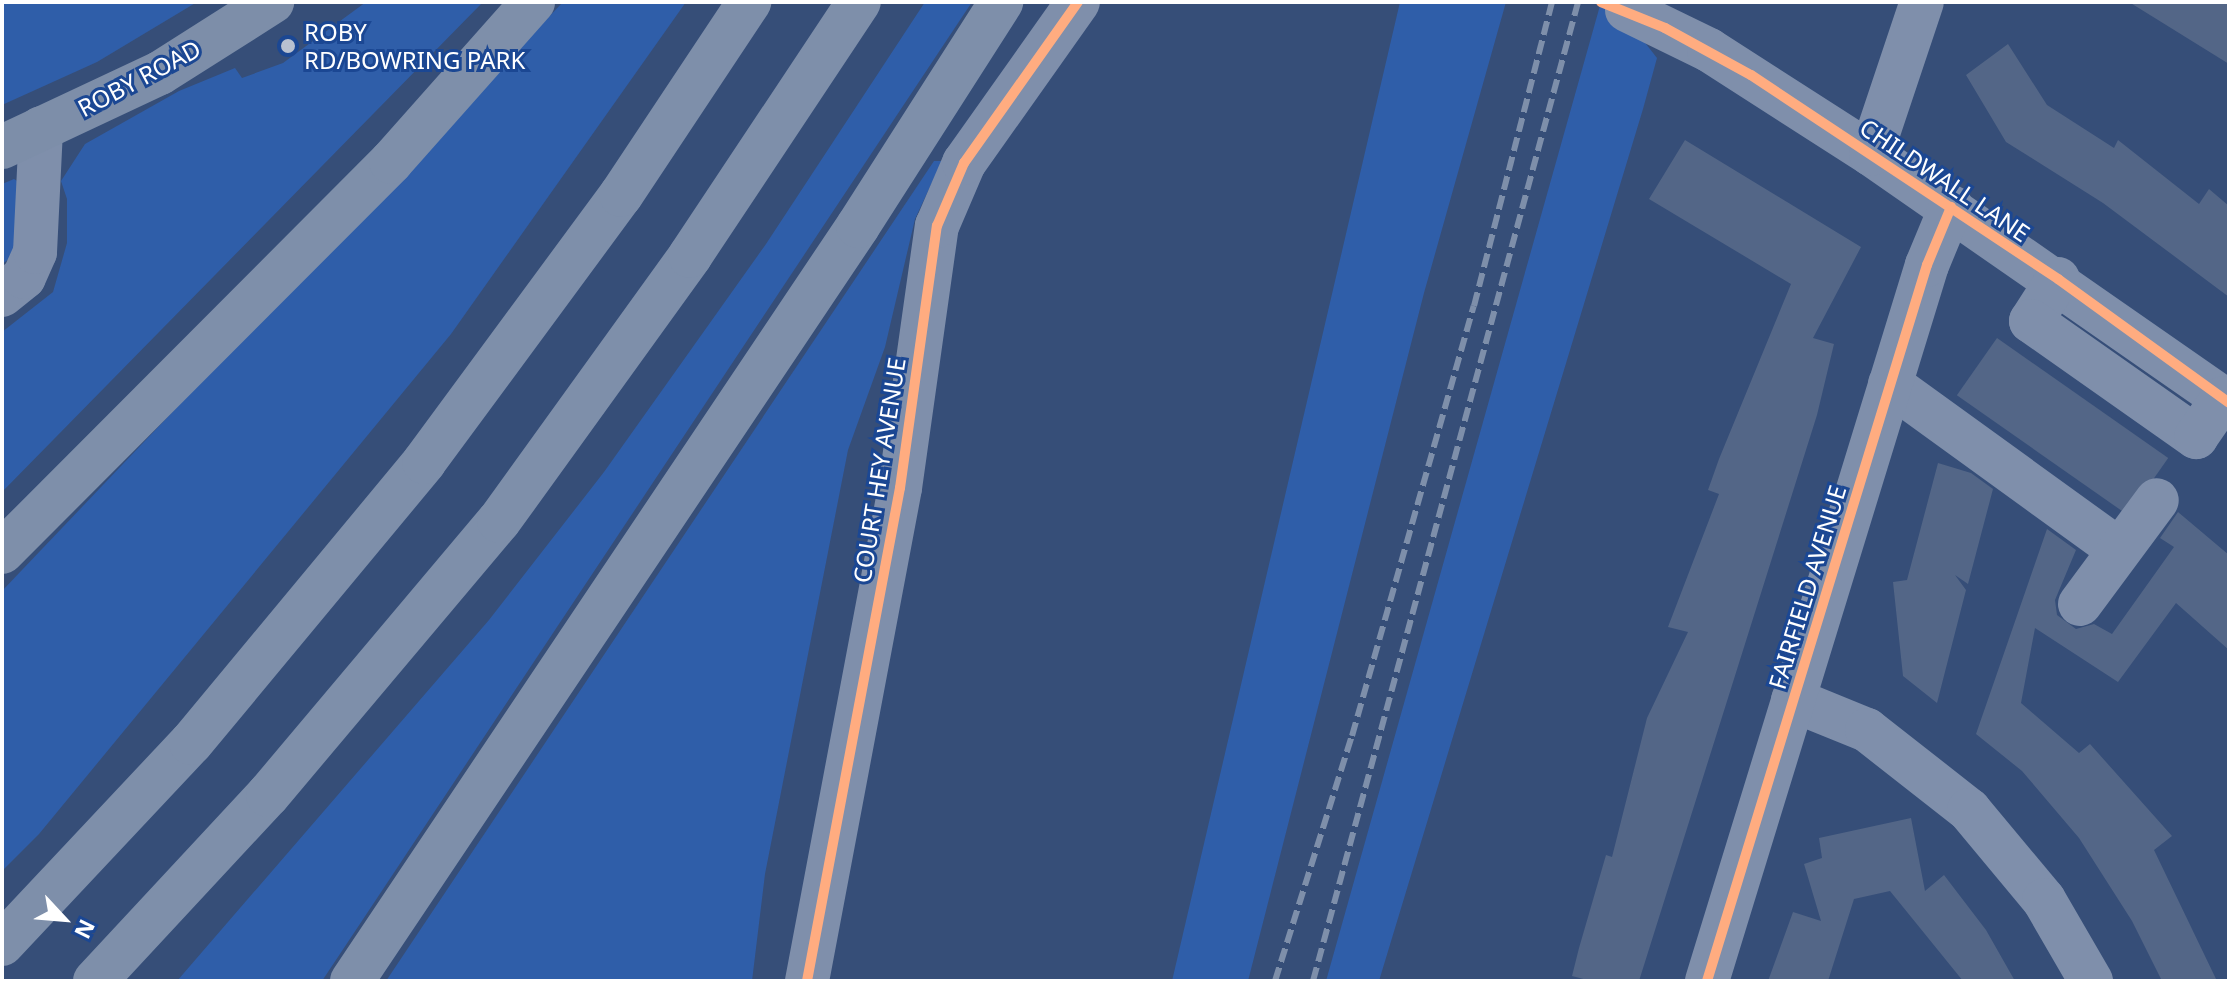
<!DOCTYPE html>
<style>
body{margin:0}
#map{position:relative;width:2231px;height:983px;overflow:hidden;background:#364e78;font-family:"Noto Sans",sans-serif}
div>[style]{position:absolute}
.green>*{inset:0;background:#2f5ea9}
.building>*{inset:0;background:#536687;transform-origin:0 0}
.minor>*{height:44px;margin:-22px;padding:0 22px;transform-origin:22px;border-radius:22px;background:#7f8fab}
.major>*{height:44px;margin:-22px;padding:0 22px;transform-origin:22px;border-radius:22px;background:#7d8ea9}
.highway>*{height:44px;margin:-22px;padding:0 22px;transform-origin:22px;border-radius:22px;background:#7e8faa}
.rail>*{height:6px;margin-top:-3px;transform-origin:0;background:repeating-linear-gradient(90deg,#7e8faa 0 14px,transparent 0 20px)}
.cycleway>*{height:10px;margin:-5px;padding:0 5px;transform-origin:5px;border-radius:5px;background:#ffac80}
.dots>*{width:22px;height:22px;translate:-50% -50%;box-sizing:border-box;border:4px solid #1b4793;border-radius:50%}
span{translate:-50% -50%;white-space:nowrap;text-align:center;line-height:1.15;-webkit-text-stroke:6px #1b4793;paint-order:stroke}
.poi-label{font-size:24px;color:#fff}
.left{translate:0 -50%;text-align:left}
.street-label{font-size:24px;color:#fff}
.frame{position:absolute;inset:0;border:4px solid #fff;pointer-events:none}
.north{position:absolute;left:24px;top:879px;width:80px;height:80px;-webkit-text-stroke:6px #1b4793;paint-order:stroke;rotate:116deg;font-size:22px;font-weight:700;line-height:32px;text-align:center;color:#fff}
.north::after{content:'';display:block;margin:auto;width:28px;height:36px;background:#fff;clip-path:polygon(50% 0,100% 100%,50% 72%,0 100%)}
</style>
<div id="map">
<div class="green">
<div style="clip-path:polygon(2px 2px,197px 2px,97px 62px,2px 105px)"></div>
<div style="clip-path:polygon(366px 2px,483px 2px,2px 492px,2px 332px,53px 292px,67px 243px,67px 199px,61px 181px,85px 144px,179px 91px,235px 68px,242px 78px,283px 63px)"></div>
<div style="clip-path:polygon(563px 2px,686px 2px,451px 334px,39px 834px,2px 871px,2px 591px)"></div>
<div style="clip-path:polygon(925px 2px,972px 2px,322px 981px,177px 981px,489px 620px,604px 472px,766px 244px)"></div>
<div style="clip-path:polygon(1400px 2px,1506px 2px,1424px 293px,1248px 981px,1172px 981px)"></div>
<div style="clip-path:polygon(1601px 2px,1659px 2px,1639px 35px,1657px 58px,1643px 109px,1379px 981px,1326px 981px)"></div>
<div style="clip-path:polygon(934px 161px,942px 161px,915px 219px,885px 347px,848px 450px,765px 874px,752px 981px,386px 981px)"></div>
<div style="clip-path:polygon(14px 179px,22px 184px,22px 250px,2px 264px,2px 184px)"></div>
</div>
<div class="building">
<div style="clip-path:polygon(2129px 2px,2229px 2px,2229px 64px)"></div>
<div style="clip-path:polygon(2008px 44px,2047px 105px,2114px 148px,2118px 140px,2199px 204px,2209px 189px,2229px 206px,2229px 297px,2103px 203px,2006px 142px,1966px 75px)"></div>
<div style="clip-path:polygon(1685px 140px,1861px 247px,1813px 338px,1834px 344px,1817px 415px,1639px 981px,1591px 981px,1572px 976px,1579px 948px,1606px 855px,1612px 857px,1647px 718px,1688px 632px,1668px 627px,1719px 494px,1708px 490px,1719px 459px,1791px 284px,1649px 199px)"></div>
<div style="left:1997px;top:338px;width:209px;height:70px;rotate:35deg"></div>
<div style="clip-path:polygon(1938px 463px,1971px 473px,1993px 489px,1968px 584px,1955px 575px,1966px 590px,1937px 703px,1903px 676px,1893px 582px,1907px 580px)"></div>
<div style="clip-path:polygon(2178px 512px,2229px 555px,2229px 650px,2176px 603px,2118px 682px,2035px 628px,2021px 703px,2079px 753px,2090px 744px,2172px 836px,2154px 850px,2217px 981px,2162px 981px,2132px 921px,2079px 838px,2022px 771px,1976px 734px,2047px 529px,2076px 550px,2055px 600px,2057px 615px,2076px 629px,2094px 624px,2112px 634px,2174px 547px,2160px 538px)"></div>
<div style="clip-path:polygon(1911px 818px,1925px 891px,1944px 875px,1986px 930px,2015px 981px,1963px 981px,1890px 891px,1854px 899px,1828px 981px,1768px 981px,1793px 912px,1821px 921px,1804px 864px,1822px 858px,1819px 838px)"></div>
</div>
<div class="minor">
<div style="left:1627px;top:10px;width:91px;rotate:26deg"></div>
<div style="left:1709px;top:50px;width:193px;rotate:32.7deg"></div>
<div style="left:1871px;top:154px;width:436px;rotate:34.8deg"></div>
<div style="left:1871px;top:154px;width:160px;rotate:-71.5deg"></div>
<div style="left:2058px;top:279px;width:50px;rotate:122.7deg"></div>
<div style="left:2031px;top:321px;width:202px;rotate:35.1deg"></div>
<div style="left:2196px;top:437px;width:47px;rotate:-55.3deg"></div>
<div style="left:2px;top:295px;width:28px;rotate:-39deg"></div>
<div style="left:24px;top:277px;width:27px;rotate:-66deg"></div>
<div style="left:35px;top:252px;width:124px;rotate:-87.2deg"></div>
<div style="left:1890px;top:384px;width:283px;rotate:35.9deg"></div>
<div style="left:2080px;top:604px;width:129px;rotate:-53.5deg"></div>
<div style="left:1793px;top:700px;width:80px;rotate:22.1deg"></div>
<div style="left:1867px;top:730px;width:130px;rotate:38.1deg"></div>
<div style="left:1969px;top:810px;width:117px;rotate:50.2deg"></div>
<div style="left:2044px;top:900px;width:94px;rotate:59.9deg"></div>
<div style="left:807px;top:981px;width:502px;rotate:-79.32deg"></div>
<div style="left:900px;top:488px;width:265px;rotate:-82deg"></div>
<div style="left:937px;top:226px;width:69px;rotate:-66.8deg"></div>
<div style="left:964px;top:163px;width:197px;rotate:-54.7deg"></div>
<div style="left:1707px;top:981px;width:749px;rotate:-72.92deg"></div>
<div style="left:1927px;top:265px;width:63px;rotate:-67.5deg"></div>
</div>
<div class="major">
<div style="left:2px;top:147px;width:174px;rotate:-25.1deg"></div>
<div style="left:160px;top:73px;width:133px;rotate:-32.4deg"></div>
</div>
<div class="highway">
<div style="left:2px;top:552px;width:551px;rotate:-45.07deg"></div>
<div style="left:391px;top:162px;width:214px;rotate:-48.4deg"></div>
<div style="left:2px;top:944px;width:276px;rotate:-46.8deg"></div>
<div style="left:191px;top:743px;width:365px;rotate:-50.3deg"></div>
<div style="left:424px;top:462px;width:332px;rotate:-53.6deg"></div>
<div style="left:621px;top:195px;width:232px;rotate:-56.4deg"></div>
<div style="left:95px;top:981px;width:254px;rotate:-47.1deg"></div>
<div style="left:268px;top:795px;width:358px;rotate:-49.9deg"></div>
<div style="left:499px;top:521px;width:327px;rotate:-54.2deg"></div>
<div style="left:690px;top:256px;width:305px;rotate:-56.4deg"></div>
<div style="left:352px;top:981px;width:909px;rotate:-56.17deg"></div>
<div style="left:858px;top:226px;width:266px;rotate:-57.4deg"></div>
</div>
<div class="rail">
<div style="left:1275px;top:981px;width:257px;rotate:-72.6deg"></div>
<div style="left:1352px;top:736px;width:447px;rotate:-74.2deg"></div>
<div style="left:1474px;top:306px;width:314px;rotate:-75.6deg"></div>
<div style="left:1313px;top:981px;width:1014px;rotate:-74.85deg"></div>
</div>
<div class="cycleway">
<div style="left:1601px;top:2px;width:69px;rotate:22.1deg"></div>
<div style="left:1665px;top:28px;width:98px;rotate:28.7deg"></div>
<div style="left:1751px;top:75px;width:369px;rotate:33.6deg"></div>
<div style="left:2058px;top:279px;width:211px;rotate:35.9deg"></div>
<div style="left:807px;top:981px;width:502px;rotate:-79.32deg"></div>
<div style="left:900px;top:488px;width:265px;rotate:-82deg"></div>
<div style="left:937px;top:226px;width:69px;rotate:-66.8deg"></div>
<div style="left:964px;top:163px;width:197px;rotate:-54.7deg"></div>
<div style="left:1707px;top:981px;width:749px;rotate:-72.92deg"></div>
<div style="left:1927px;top:265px;width:63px;rotate:-67.5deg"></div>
</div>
<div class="dots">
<div style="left:288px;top:46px;background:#b9c1d0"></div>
</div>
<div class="poi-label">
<span class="left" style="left:304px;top:46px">ROBY<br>RD/BOWRING PARK</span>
</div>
<div class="street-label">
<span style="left:139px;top:78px;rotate:-28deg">ROBY ROAD</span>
<span style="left:1945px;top:180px;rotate:34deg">CHILDWALL LANE</span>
<span style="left:879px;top:470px;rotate:-81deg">COURT HEY AVENUE</span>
<span style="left:1807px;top:587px;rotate:-73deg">FAIRFIELD AVENUE</span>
</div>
<div class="frame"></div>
<div class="north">N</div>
</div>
